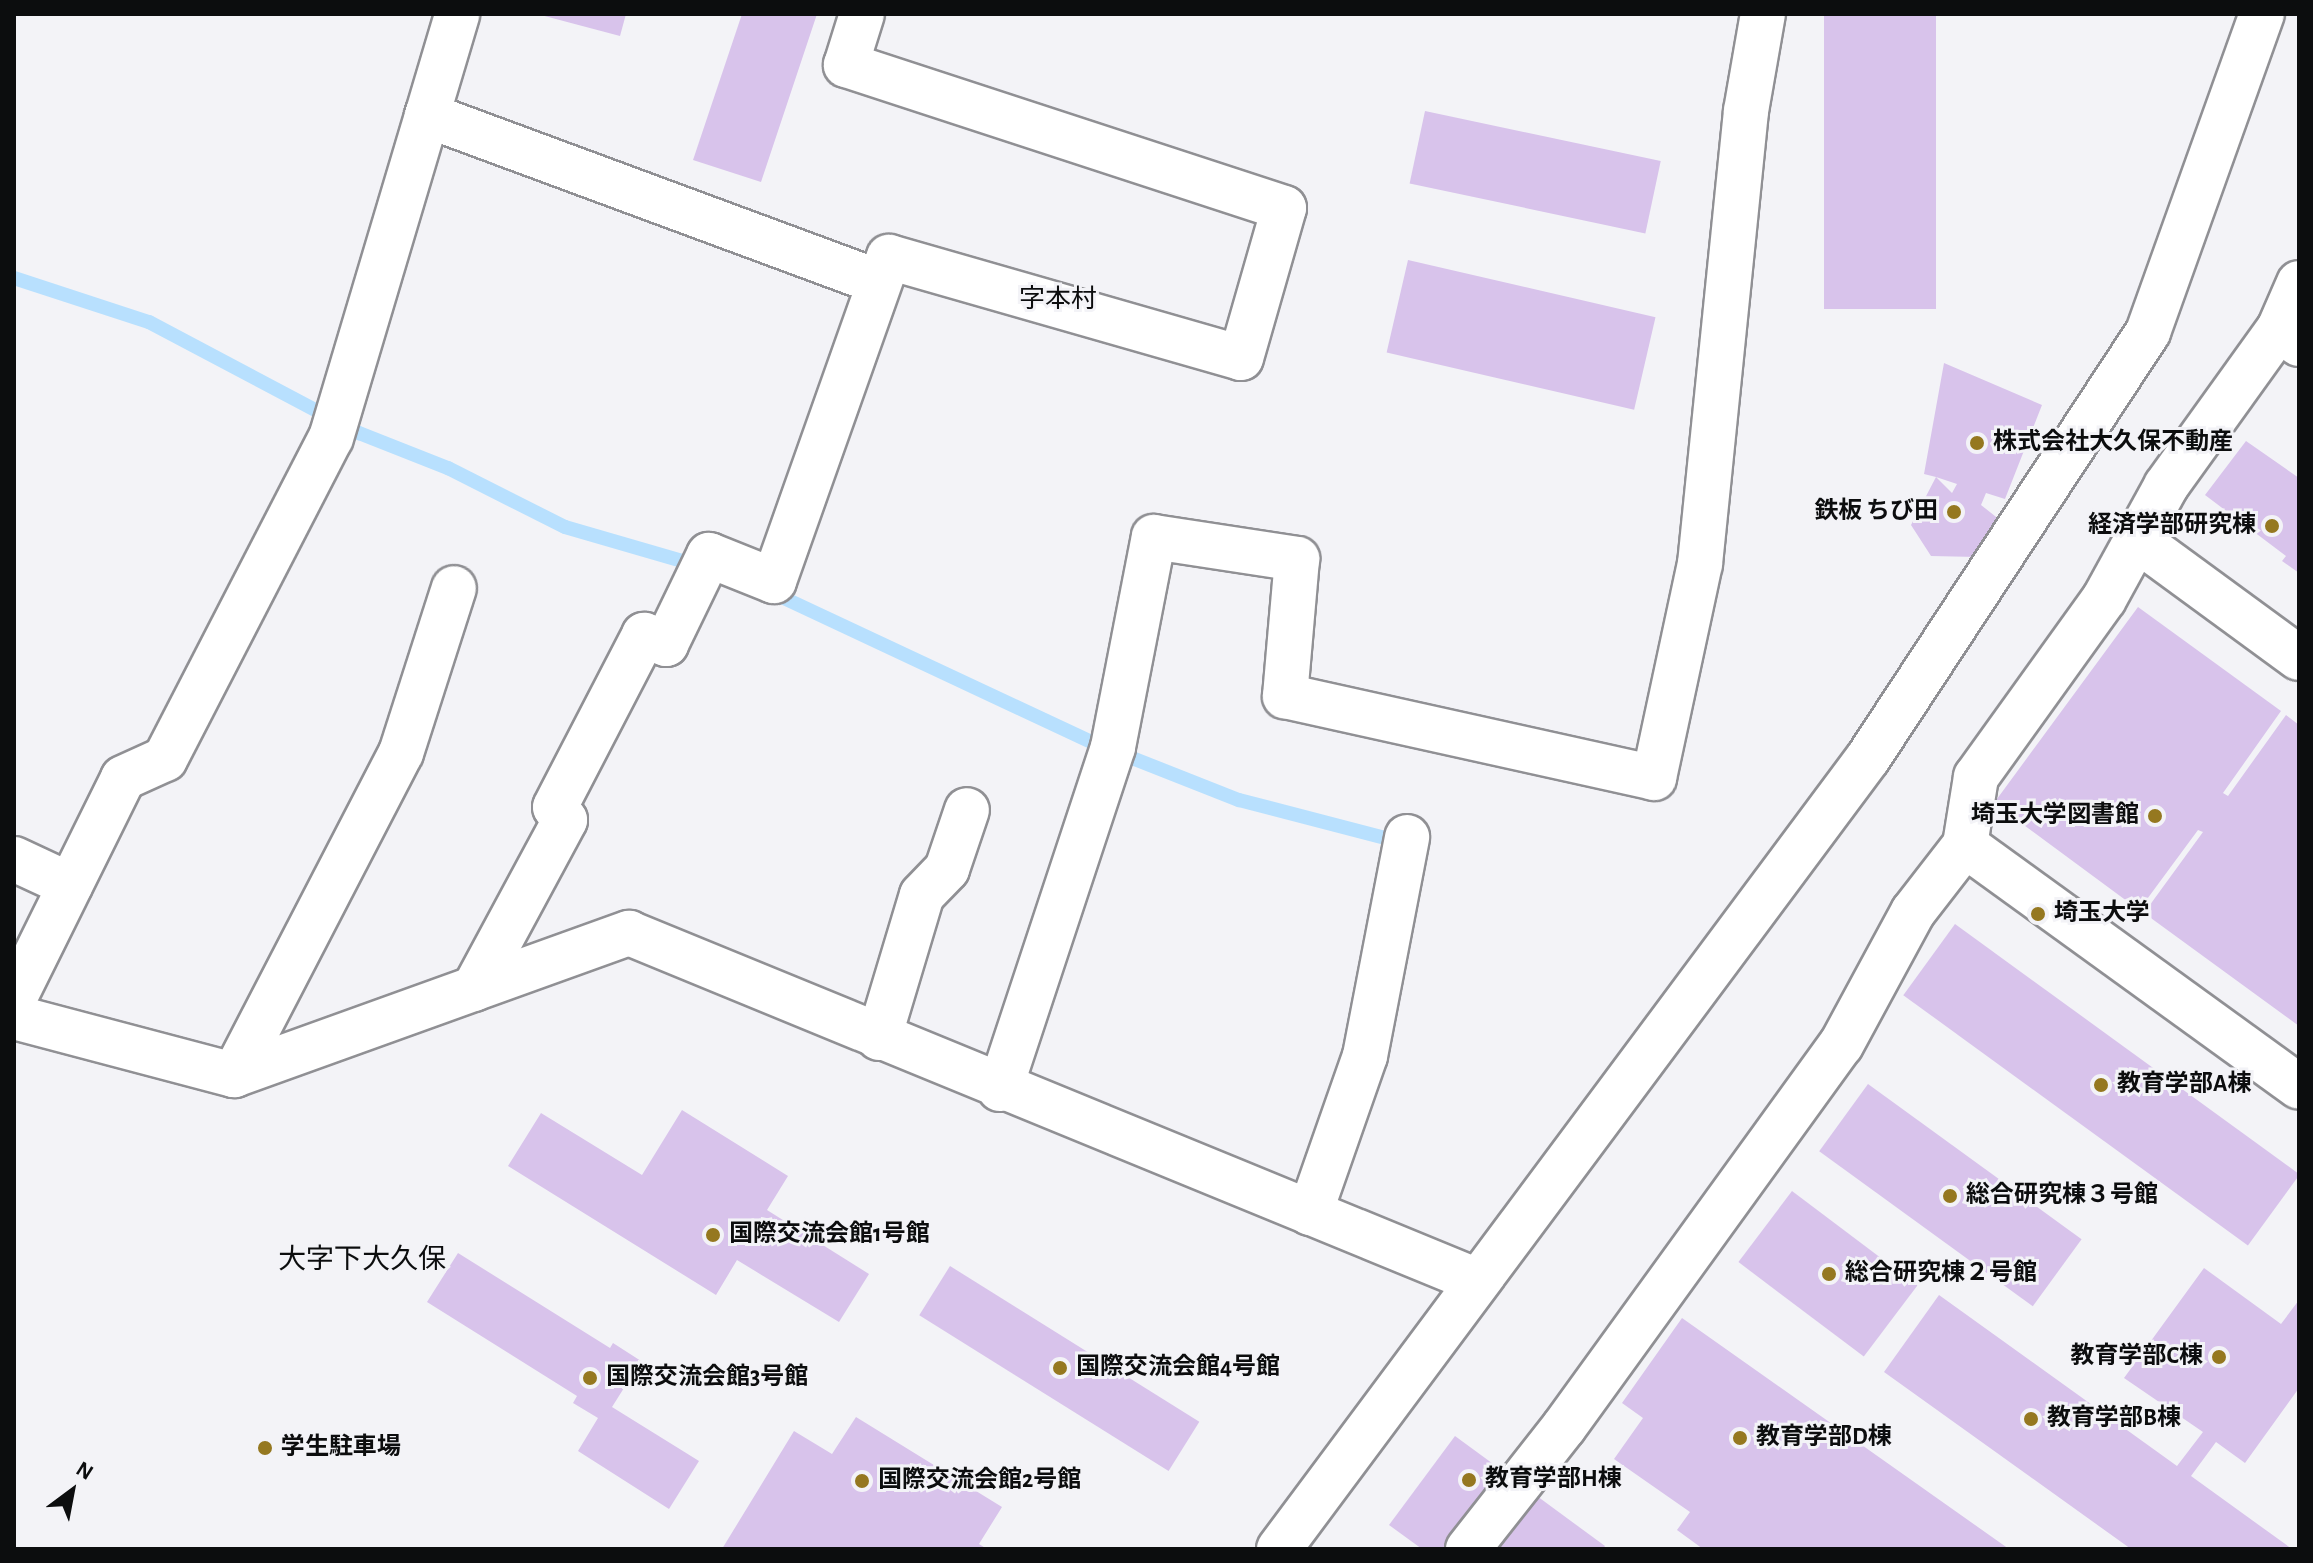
<!DOCTYPE html>
<meta charset="utf-8">
<style>
body{margin:0}
#map{position:relative;width:2313px;height:1563px;overflow:hidden;background:#f3f3f7;font-family:"Alegreya Sans","Noto Sans JP",sans-serif}
div>[style]{position:absolute}
.stream>*{height:14px;margin:-7px;padding:0 7px;transform-origin:7px;border-radius:7px;background:#b8e0fe}
.building>*{inset:0;background:#d8c3eb;transform-origin:0 0}
.roads{filter:drop-shadow(2px 0 #909094) drop-shadow(-2px 0 #909094) drop-shadow(0 2px #909094) drop-shadow(0 -2px #909094)}
.minor>*{height:44px;margin:-22px;padding:0 22px;transform-origin:22px;border-radius:22px;background:#fff}
.dots>*{width:22px;height:22px;translate:-50% -50%;box-sizing:border-box;border:4px solid #f3f3f7;border-radius:50%}
span{translate:-50% -50%;white-space:nowrap;text-align:center;line-height:1.15;-webkit-text-stroke:6px #f3f3f7;paint-order:stroke}
.poi-label{font-size:24px;color:#0c0d0e;font-weight:700}
.left{translate:0 -50%;text-align:left}
.right{translate:-100% -50%;text-align:right}
.neighbourhood-label{font-size:26px;color:#0c0d0e}
.quarter-label{font-size:28px;color:#0c0d0e}
.frame{position:absolute;inset:0;border:16px solid #0c0d0e;pointer-events:none}
.north{position:absolute;left:32px;top:1451px;width:80px;height:80px;-webkit-text-stroke:6px #f3f3f7;paint-order:stroke;rotate:32deg;font-size:22px;font-weight:700;line-height:32px;text-align:center;color:#0c0d0e}
.north::after{content:'';display:block;margin:auto;width:28px;height:36px;background:#0c0d0e;clip-path:polygon(50% 0,100% 100%,50% 72%,0 100%)}
</style>
<div id="map">
<div class="stream">
<div style="left:14px;top:278px;width:142px;rotate:18.1deg"></div>
<div style="left:149px;top:322px;width:238px;rotate:27.9deg"></div>
<div style="left:359px;top:433px;width:96px;rotate:21.5deg"></div>
<div style="left:448px;top:468px;width:131px;rotate:26.8deg"></div>
<div style="left:565px;top:527px;width:140px;rotate:16.2deg"></div>
<div style="left:771px;top:592px;width:357px;rotate:25.1deg"></div>
<div style="left:1094px;top:743px;width:156px;rotate:21.5deg"></div>
<div style="left:1239px;top:800px;width:159px;rotate:14.6deg"></div>
</div>
<div class="building">
<div style="clip-path:polygon(537px 14px,626px 14px,620px 36px)"></div>
<div style="clip-path:polygon(742px 14px,817px 14px,761px 182px,693px 160px)"></div>
<div style="left:1824px;top:14px;width:112px;height:295px"></div>
<div style="left:1425px;top:111px;width:241px;height:74px;rotate:12deg"></div>
<div style="left:1408px;top:260px;width:254px;height:95px;rotate:13deg"></div>
<div style="clip-path:polygon(evenodd,1944px 363px,2042px 405px,2005px 499px,1986px 493px,1981px 505px,2000px 520px,1977px 557px,1931px 556px,1911px 525px,1936px 477px,1924px 474px,1944px 363px,1936px 477px,1957px 484px,1952px 493px,1936px 477px)"></div>
<div style="clip-path:polygon(2246px 441px,2299px 478px,2299px 573px,2282px 561px,2286px 556px,2205px 495px)"></div>
<div style="clip-path:polygon(2138px 607px,2281px 711px,2223px 793px,2228px 796px,2286px 715px,2299px 725px,2299px 1026px,2144px 913px,2203px 832px,2198px 830px,2139px 910px,1994px 803px)"></div>
<div style="left:1955px;top:924px;width:426px;height:88px;rotate:36deg"></div>
<div style="left:1868px;top:1084px;width:264px;height:83px;rotate:36deg"></div>
<div style="clip-path:polygon(682px 1110px,788px 1176px,767px 1210px,869px 1274px,839px 1322px,737px 1260px,716px 1295px,508px 1166px,541px 1113px,642px 1175px)"></div>
<div style="left:1792px;top:1191px;width:157px;height:89px;rotate:37deg"></div>
<div style="clip-path:polygon(458px 1253px,610px 1348px,613px 1343px,641px 1361px,612px 1407px,699px 1461px,669px 1509px,578px 1451px,598px 1418px,573px 1403px,577px 1396px,427px 1302px)"></div>
<div style="left:950px;top:1266px;width:294px;height:58px;rotate:32deg"></div>
<div style="clip-path:polygon(2204px 1268px,2281px 1324px,2299px 1300px,2299px 1388px,2245px 1463px,2216px 1442px,2191px 1476px,2292px 1549px,2131px 1549px,1884px 1372px,1939px 1295px,2177px 1466px,2203px 1432px,2124px 1378px)"></div>
<div style="clip-path:polygon(1682px 1318px,2009px 1549px,1703px 1549px,1677px 1530px,1690px 1512px,1614px 1459px,1643px 1418px,1622px 1403px)"></div>
<div style="clip-path:polygon(856px 1417px,1002px 1507px,979px 1544px,987px 1549px,722px 1549px,794px 1431px,832px 1454px)"></div>
<div style="clip-path:polygon(1455px 1436px,1605px 1546px,1603px 1549px,1422px 1549px,1389px 1525px)"></div>
</div>
<div class="roads">
<div class="minor">
<div style="left:427px;top:115px;width:482px;rotate:20.3deg"></div>
<div style="left:2299px;top:283px;width:50px;rotate:113.5deg"></div>
<div style="left:2279px;top:329px;width:25px;rotate:37deg"></div>
<div style="left:2139px;top:541px;width:198px;rotate:36.2deg"></div>
<div style="left:1965px;top:845px;width:412px;rotate:35.9deg"></div>
<div style="left:14px;top:859px;width:62px;rotate:24.9deg"></div>
<div style="left:474px;top:989px;width:192px;rotate:-61.7deg"></div>
<div style="left:565px;top:820px;width:16px;rotate:-128deg"></div>
<div style="left:555px;top:807px;width:194px;rotate:-62.6deg"></div>
<div style="left:644px;top:635px;width:24px;rotate:22deg"></div>
<div style="left:666px;top:644px;width:99px;rotate:-64.2deg"></div>
<div style="left:709px;top:555px;width:70px;rotate:21.8deg"></div>
<div style="left:774px;top:581px;width:344px;rotate:-70.5deg"></div>
<div style="left:889px;top:257px;width:366px;rotate:16deg"></div>
<div style="left:1241px;top:358px;width:156px;rotate:-74deg"></div>
<div style="left:1284px;top:208px;width:461px;rotate:-161.9deg"></div>
<div style="left:846px;top:65px;width:53px;rotate:-72.6deg"></div>
<div style="left:14px;top:999px;width:246px;rotate:-63.7deg"></div>
<div style="left:123px;top:778px;width:46px;rotate:-24.3deg"></div>
<div style="left:165px;top:759px;width:361px;rotate:-62.7deg"></div>
<div style="left:331px;top:438px;width:442px;rotate:-73.4deg"></div>
<div style="left:14px;top:1017px;width:228px;rotate:14.8deg"></div>
<div style="left:234px;top:1075px;width:420px;rotate:-19.8deg"></div>
<div style="left:629px;top:933px;width:914px;rotate:22.3deg"></div>
<div style="left:879px;top:1038px;width:149px;rotate:-73.3deg"></div>
<div style="left:922px;top:895px;width:36px;rotate:-46deg"></div>
<div style="left:947px;top:869px;width:62px;rotate:-71.3deg"></div>
<div style="left:234px;top:1075px;width:363px;rotate:-62.6deg"></div>
<div style="left:401px;top:753px;width:173px;rotate:-72.2deg"></div>
<div style="left:1000px;top:1089px;width:360px;rotate:-71.7deg"></div>
<div style="left:1113px;top:747px;width:214px;rotate:-79deg"></div>
<div style="left:1154px;top:537px;width:145px;rotate:8.7deg"></div>
<div style="left:1297px;top:559px;width:138px;rotate:95deg"></div>
<div style="left:1285px;top:696px;width:378px;rotate:12.5deg"></div>
<div style="left:1654px;top:778px;width:219px;rotate:-77.9deg"></div>
<div style="left:1700px;top:564px;width:455px;rotate:-84.2deg"></div>
<div style="left:1746px;top:111px;width:98px;rotate:-80.1deg"></div>
<div style="left:1310px;top:1213px;width:166px;rotate:-70.7deg"></div>
<div style="left:1365px;top:1056px;width:223px;rotate:-79.1deg"></div>
<div style="left:1279px;top:1549px;width:986px;rotate:-53.33deg"></div>
<div style="left:1868px;top:758px;width:510px;rotate:-56.68deg"></div>
<div style="left:2148px;top:332px;width:338px;rotate:-70.3deg"></div>
<div style="left:1468px;top:1549px;width:155px;rotate:-51.8deg"></div>
<div style="left:1564px;top:1427px;width:472px;rotate:-54.1deg"></div>
<div style="left:1841px;top:1045px;width:151px;rotate:-61.6deg"></div>
<div style="left:1913px;top:912px;width:85px;rotate:-52.2deg"></div>
<div style="left:1965px;top:845px;width:69px;rotate:-80.8deg"></div>
<div style="left:1976px;top:777px;width:219px;rotate:-54.3deg"></div>
<div style="left:2104px;top:599px;width:129px;rotate:-61.2deg"></div>
<div style="left:2166px;top:486px;width:193px;rotate:-54.3deg"></div>
</div>
</div>
<div class="dots">
<div style="left:1977px;top:443px;background:#957820"></div>
<div style="left:1954px;top:512px;background:#957820"></div>
<div style="left:2272px;top:526px;background:#957820"></div>
<div style="left:2155px;top:816px;background:#957820"></div>
<div style="left:2038px;top:914px;background:#957820"></div>
<div style="left:2101px;top:1085px;background:#957820"></div>
<div style="left:1950px;top:1196px;background:#957820"></div>
<div style="left:713px;top:1235px;background:#957820"></div>
<div style="left:1829px;top:1274px;background:#957820"></div>
<div style="left:2219px;top:1357px;background:#957820"></div>
<div style="left:1060px;top:1368px;background:#957820"></div>
<div style="left:590px;top:1378px;background:#957820"></div>
<div style="left:2031px;top:1419px;background:#957820"></div>
<div style="left:1740px;top:1438px;background:#957820"></div>
<div style="left:265px;top:1448px;background:#957820"></div>
<div style="left:1469px;top:1480px;background:#957820"></div>
<div style="left:862px;top:1481px;background:#957820"></div>
</div>
<div class="poi-label">
<span class="left" style="left:1993px;top:443px">株式会社大久保不動産</span>
<span class="right" style="left:1938px;top:512px">鉄板 ちび田</span>
<span class="right" style="left:2256px;top:526px">経済学部研究棟</span>
<span class="right" style="left:2139px;top:816px">埼玉大学図書館</span>
<span class="left" style="left:2054px;top:914px">埼玉大学</span>
<span class="left" style="left:2117px;top:1085px">教育学部A棟</span>
<span class="left" style="left:1966px;top:1196px">総合研究棟３号館</span>
<span class="left" style="left:729px;top:1235px">国際交流会館1号館</span>
<span class="left" style="left:1845px;top:1274px">総合研究棟２号館</span>
<span class="right" style="left:2203px;top:1357px">教育学部C棟</span>
<span class="left" style="left:1076px;top:1368px">国際交流会館4号館</span>
<span class="left" style="left:606px;top:1378px">国際交流会館3号館</span>
<span class="left" style="left:2047px;top:1419px">教育学部B棟</span>
<span class="left" style="left:1756px;top:1438px">教育学部D棟</span>
<span class="left" style="left:281px;top:1448px">学生駐車場</span>
<span class="left" style="left:1485px;top:1480px">教育学部H棟</span>
<span class="left" style="left:878px;top:1481px">国際交流会館2号館</span>
</div>
<div class="neighbourhood-label">
<span style="left:1058px;top:300px">字本村</span>
</div>
<div class="quarter-label">
<span style="left:362px;top:1260px">大字下大久保</span>
</div>
<div class="frame"></div>
<div class="north">N</div>
</div>
